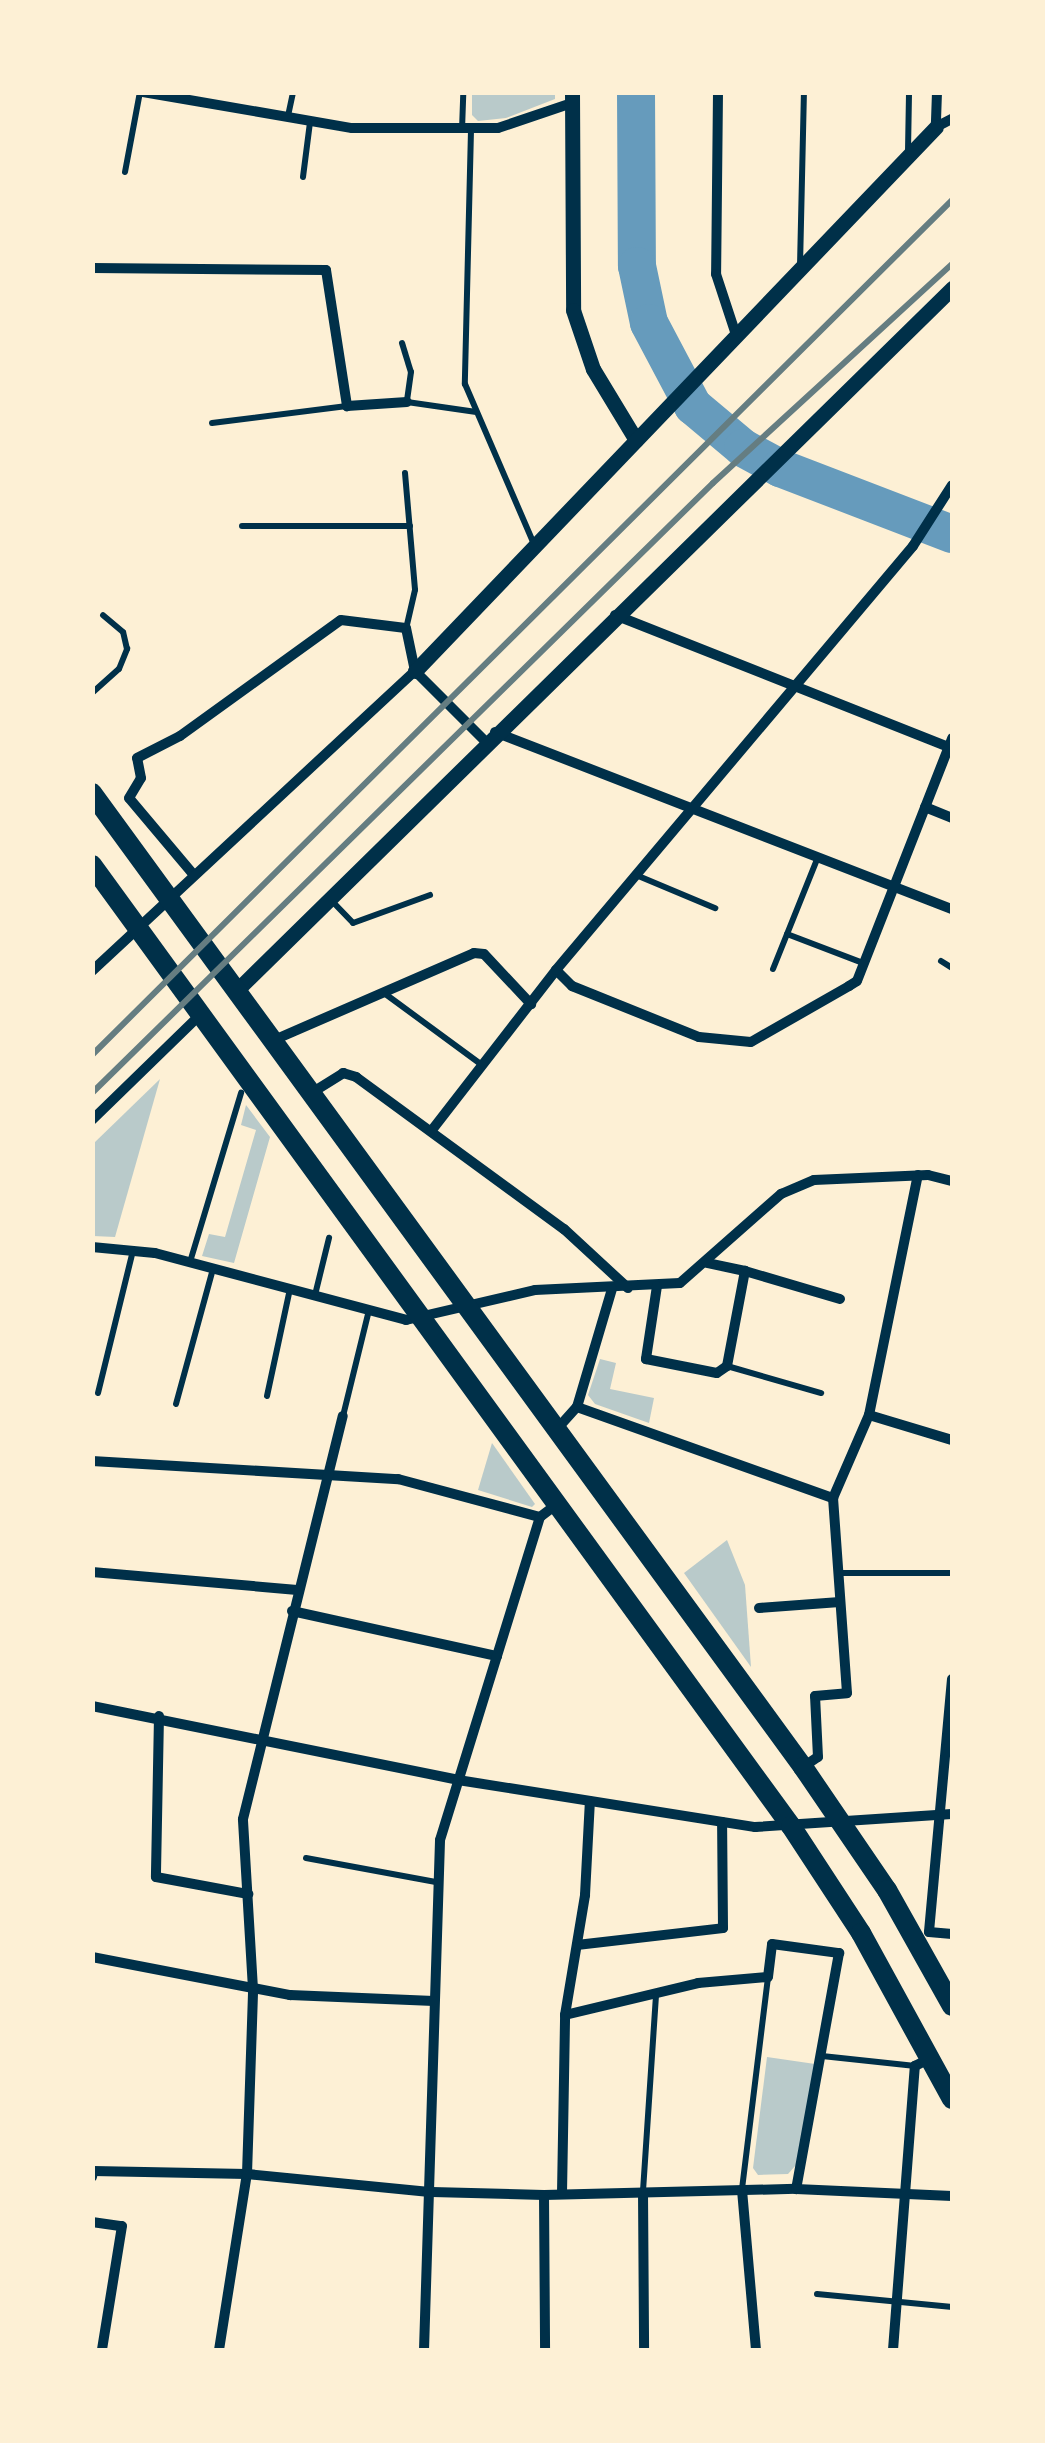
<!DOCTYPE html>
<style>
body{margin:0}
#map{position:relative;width:1045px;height:2443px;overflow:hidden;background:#fdf0d5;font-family:"Source Serif 4",serif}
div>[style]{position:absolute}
.green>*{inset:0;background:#b9caca}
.river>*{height:38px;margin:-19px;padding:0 19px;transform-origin:19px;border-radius:19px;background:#669bbc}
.service>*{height:6px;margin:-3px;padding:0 3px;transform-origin:3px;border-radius:3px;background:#003049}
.minor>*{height:10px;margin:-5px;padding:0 5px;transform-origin:5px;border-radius:5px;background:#003049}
.tertiary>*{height:15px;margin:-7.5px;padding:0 7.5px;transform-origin:7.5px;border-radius:7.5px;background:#003049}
.primary>*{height:20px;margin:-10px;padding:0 10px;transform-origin:10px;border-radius:10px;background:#003049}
.rail>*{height:6px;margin:-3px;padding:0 3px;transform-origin:3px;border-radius:3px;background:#657d81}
span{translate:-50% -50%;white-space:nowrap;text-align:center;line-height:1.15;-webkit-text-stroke:9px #fdf0d5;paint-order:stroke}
.frame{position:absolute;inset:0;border:95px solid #fdf0d5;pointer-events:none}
</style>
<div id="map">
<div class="green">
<div style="clip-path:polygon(472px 93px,555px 93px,555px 99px,506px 118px,478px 121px,472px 115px)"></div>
<div style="clip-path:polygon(160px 1079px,115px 1237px,93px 1236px,93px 1144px)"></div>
<div style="clip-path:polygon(246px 1105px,270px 1137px,234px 1263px,202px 1256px,209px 1234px,225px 1237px,256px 1130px,241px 1125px)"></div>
<div style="clip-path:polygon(600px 1359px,616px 1363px,610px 1389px,654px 1398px,649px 1423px,595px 1404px,588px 1395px)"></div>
<div style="clip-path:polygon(492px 1443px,535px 1504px,532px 1507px,478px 1490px)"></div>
<div style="clip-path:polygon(727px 1540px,745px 1585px,751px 1667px,684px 1573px)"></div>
<div style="clip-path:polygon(767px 2057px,815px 2064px,796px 2165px,788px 2174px,758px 2175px,753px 2168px)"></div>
</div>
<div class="river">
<div style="left:636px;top:92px;width:174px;rotate:89.7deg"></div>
<div style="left:637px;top:266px;width:58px;rotate:78.1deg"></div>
<div style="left:649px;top:323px;width:94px;rotate:62.1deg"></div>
<div style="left:693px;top:406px;width:65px;rotate:40deg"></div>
<div style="left:743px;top:448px;width:42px;rotate:28.4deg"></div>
<div style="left:780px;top:468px;width:184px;rotate:21deg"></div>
</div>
<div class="service">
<div style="left:288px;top:116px;width:25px;rotate:-78deg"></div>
<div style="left:462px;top:130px;width:38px;rotate:-88deg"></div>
<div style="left:471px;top:130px;width:254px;rotate:91.4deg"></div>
<div style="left:465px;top:384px;width:174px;rotate:66.7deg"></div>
<div style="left:908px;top:151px;width:59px;rotate:-89deg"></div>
<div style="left:125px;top:172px;width:81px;rotate:-79.4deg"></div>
<div style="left:303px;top:177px;width:55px;rotate:-82.7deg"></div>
<div style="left:800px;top:266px;width:174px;rotate:-88.7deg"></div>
<div style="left:402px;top:343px;width:30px;rotate:73deg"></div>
<div style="left:411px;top:372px;width:30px;rotate:98deg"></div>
<div style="left:407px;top:402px;width:70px;rotate:8.2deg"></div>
<div style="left:212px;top:423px;width:136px;rotate:-7.2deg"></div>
<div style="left:405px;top:473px;width:117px;rotate:85.1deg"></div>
<div style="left:415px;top:590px;width:39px;rotate:103deg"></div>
<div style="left:242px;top:526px;width:168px"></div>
<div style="left:92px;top:693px;width:36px;rotate:-42deg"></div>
<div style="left:119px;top:669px;width:22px;rotate:-68deg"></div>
<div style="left:127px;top:649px;width:17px;rotate:-103deg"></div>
<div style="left:123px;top:632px;width:26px;rotate:-140deg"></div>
<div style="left:636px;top:875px;width:86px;rotate:22.7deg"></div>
<div style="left:330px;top:899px;width:33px;rotate:46deg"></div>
<div style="left:353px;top:923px;width:82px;rotate:-20deg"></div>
<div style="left:787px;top:934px;width:81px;rotate:20.9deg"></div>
<div style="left:941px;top:961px;width:13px;rotate:32deg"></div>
<div style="left:773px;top:969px;width:121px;rotate:-68.1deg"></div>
<div style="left:384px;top:993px;width:122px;rotate:36.3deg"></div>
<div style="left:190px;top:1262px;width:177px;rotate:-73.2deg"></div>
<div style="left:315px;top:1295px;width:59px;rotate:-76.2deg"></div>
<div style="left:727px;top:1366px;width:98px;rotate:16deg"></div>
<div style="left:98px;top:1393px;width:147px;rotate:-76.2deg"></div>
<div style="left:267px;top:1396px;width:105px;rotate:-77.9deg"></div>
<div style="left:176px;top:1404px;width:137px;rotate:-74.7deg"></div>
<div style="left:343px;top:1416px;width:105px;rotate:-76.2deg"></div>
<div style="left:839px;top:1573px;width:113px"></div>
<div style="left:306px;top:1858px;width:132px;rotate:10.5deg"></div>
<div style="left:822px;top:2056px;width:94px;rotate:6.1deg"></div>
<div style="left:742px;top:2189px;width:213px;rotate:-83deg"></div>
<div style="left:643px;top:2191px;width:197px;rotate:-86.2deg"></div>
<div style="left:817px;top:2294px;width:136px;rotate:5.5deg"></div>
</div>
<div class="minor">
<div style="left:143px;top:92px;width:212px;rotate:9.8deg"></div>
<div style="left:352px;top:128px;width:146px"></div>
<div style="left:498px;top:128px;width:78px;rotate:-18.7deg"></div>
<div style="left:718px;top:92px;width:182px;rotate:90.6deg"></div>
<div style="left:716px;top:274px;width:64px;rotate:71.8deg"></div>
<div style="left:937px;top:92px;width:35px;rotate:92deg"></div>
<div style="left:936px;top:127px;width:18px;rotate:-27deg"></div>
<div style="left:92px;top:268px;width:234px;rotate:0.5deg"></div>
<div style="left:326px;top:270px;width:138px;rotate:81.2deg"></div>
<div style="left:347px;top:406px;width:60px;rotate:-3.8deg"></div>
<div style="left:615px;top:615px;width:359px;rotate:21.6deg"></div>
<div style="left:495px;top:732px;width:490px;rotate:21.2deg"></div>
<div style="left:925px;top:807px;width:29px;rotate:22deg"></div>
<div style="left:193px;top:874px;width:99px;rotate:-130.1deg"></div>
<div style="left:129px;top:798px;width:23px;rotate:-59deg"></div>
<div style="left:141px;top:778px;width:20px;rotate:-101deg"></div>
<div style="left:137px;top:758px;width:48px;rotate:-27.1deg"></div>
<div style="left:180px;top:736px;width:198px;rotate:-35.8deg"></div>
<div style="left:341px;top:620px;width:65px;rotate:7deg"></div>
<div style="left:406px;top:628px;width:44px;rotate:78.2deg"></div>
<div style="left:415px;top:671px;width:99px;rotate:45deg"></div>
<div style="left:556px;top:970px;width:23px;rotate:45deg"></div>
<div style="left:572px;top:986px;width:137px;rotate:21.9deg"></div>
<div style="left:699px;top:1037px;width:52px;rotate:5.5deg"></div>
<div style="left:751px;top:1042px;width:113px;rotate:-29.7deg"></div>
<div style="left:849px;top:986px;width:9px;rotate:-32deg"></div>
<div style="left:857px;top:981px;width:261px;rotate:-68.6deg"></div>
<div style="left:92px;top:971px;width:441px;rotate:-42.9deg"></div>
<div style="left:274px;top:1040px;width:218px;rotate:-23.5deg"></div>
<div style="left:474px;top:953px;width:10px;rotate:6deg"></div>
<div style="left:484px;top:954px;width:69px;rotate:46.8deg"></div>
<div style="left:313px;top:1092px;width:36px;rotate:-32deg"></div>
<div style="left:343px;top:1073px;width:14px;rotate:17deg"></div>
<div style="left:356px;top:1077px;width:258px;rotate:36.2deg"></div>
<div style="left:564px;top:1229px;width:87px;rotate:42.7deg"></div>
<div style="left:92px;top:1120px;width:152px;rotate:-44.2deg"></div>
<div style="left:432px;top:1130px;width:202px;rotate:-52.2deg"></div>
<div style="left:556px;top:970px;width:554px;rotate:-49.9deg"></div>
<div style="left:913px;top:546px;width:72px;rotate:-57.4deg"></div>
<div style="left:92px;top:1247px;width:63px;rotate:5.4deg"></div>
<div style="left:155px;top:1253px;width:260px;rotate:14.9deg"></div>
<div style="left:406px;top:1320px;width:132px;rotate:-13.1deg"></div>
<div style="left:535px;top:1290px;width:145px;rotate:-2.8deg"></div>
<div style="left:680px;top:1283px;width:135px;rotate:-41.4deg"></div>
<div style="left:781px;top:1194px;width:36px;rotate:-23deg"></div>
<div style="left:814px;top:1180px;width:114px;rotate:-2.5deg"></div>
<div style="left:928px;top:1175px;width:25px;rotate:14deg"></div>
<div style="left:745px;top:1271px;width:99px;rotate:16.4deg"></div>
<div style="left:657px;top:1286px;width:74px;rotate:98.6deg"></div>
<div style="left:646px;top:1359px;width:72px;rotate:11.2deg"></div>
<div style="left:717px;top:1373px;width:12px;rotate:-35deg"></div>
<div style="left:727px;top:1366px;width:97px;rotate:-79.3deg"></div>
<div style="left:745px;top:1271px;width:39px;rotate:-168deg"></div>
<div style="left:577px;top:1407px;width:272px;rotate:19.6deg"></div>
<div style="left:869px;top:1415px;width:87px;rotate:16.8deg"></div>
<div style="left:557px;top:1429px;width:30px;rotate:-48deg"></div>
<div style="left:577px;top:1407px;width:123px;rotate:-73.5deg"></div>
<div style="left:92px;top:1461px;width:307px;rotate:3.4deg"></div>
<div style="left:398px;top:1479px;width:147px;rotate:15deg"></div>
<div style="left:92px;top:1572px;width:206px;rotate:5deg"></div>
<div style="left:759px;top:1608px;width:81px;rotate:-4.2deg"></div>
<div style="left:292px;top:1611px;width:210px;rotate:12.4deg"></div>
<div style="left:952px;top:1679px;width:254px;rotate:95.2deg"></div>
<div style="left:929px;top:1932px;width:23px;rotate:5deg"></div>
<div style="left:92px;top:1706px;width:373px;rotate:11.4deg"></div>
<div style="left:458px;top:1780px;width:301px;rotate:9deg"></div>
<div style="left:755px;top:1827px;width:197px;rotate:-3.8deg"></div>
<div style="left:159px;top:1716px;width:161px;rotate:91.1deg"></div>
<div style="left:156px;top:1877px;width:94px;rotate:10.5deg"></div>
<div style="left:803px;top:1767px;width:18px;rotate:-34deg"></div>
<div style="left:818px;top:1757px;width:61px;rotate:-92.8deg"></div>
<div style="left:815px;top:1696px;width:32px;rotate:-5deg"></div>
<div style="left:847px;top:1693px;width:196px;rotate:-94.1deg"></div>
<div style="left:833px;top:1498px;width:90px;rotate:-66.6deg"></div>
<div style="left:869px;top:1415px;width:245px;rotate:-78.5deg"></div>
<div style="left:577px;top:1945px;width:147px;rotate:-6.6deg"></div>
<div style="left:723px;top:1928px;width:106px;rotate:-90.5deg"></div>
<div style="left:92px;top:1957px;width:202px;rotate:10.9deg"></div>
<div style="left:290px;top:1995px;width:144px;rotate:2.4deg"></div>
<div style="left:565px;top:2015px;width:137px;rotate:-13.5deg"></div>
<div style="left:698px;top:1983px;width:70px;rotate:-4.9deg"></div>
<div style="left:768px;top:1977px;width:33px;rotate:-83deg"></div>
<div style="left:772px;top:1944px;width:68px;rotate:7.7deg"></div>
<div style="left:839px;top:1953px;width:240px;rotate:100.3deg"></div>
<div style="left:92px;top:2177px;width:6px;rotate:-81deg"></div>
<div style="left:93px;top:2171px;width:154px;rotate:1.1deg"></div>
<div style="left:247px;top:2174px;width:186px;rotate:5.6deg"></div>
<div style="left:432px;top:2192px;width:112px;rotate:1.5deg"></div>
<div style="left:544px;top:2195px;width:252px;rotate:-1.4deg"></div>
<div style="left:796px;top:2189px;width:156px;rotate:2.6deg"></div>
<div style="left:742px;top:2190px;width:161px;rotate:85deg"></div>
<div style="left:643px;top:2192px;width:158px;rotate:89.6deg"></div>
<div style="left:562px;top:2193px;width:178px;rotate:-89deg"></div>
<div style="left:565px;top:2015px;width:122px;rotate:-80.5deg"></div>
<div style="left:585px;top:1895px;width:94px;rotate:-87deg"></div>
<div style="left:544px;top:2195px;width:155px;rotate:89.6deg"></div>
<div style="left:92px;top:2222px;width:30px;rotate:8deg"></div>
<div style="left:122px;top:2226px;width:126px;rotate:99.2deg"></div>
<div style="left:219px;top:2350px;width:178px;rotate:-81deg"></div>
<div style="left:247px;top:2174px;width:185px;rotate:-88.1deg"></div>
<div style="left:253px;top:1989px;width:170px;rotate:-93.4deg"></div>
<div style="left:243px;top:1819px;width:415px;rotate:-76.1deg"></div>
<div style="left:424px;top:2350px;width:510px;rotate:-88.2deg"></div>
<div style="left:440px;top:1840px;width:338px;rotate:-72.8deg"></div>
<div style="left:540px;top:1517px;width:21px;rotate:-37deg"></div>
<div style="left:893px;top:2350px;width:285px;rotate:-85.6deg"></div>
<div style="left:915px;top:2066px;width:18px;rotate:-27deg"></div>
</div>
<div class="tertiary">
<div style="left:572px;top:92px;width:218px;rotate:89.7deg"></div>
<div style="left:573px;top:310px;width:62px;rotate:71.3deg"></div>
<div style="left:593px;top:369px;width:83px;rotate:58.8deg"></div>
<div style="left:415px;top:671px;width:753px;rotate:-46.24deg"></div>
<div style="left:238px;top:989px;width:1001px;rotate:-44.47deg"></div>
</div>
<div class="primary">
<div style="left:92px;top:793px;width:1206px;rotate:53.87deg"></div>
<div style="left:803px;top:1767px;width:149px;rotate:55.7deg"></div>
<div style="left:887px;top:1890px;width:133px;rotate:60.7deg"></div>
<div style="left:92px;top:865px;width:1188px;rotate:53.97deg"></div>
<div style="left:791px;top:1826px;width:128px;rotate:56.8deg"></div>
<div style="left:861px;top:1933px;width:189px;rotate:61.3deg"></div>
</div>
<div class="rail">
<div style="left:92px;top:1055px;width:1213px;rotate:-44.83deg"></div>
<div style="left:92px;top:1093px;width:870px;rotate:-44.49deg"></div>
<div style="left:713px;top:483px;width:324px;rotate:-42.5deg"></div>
</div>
<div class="frame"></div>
</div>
